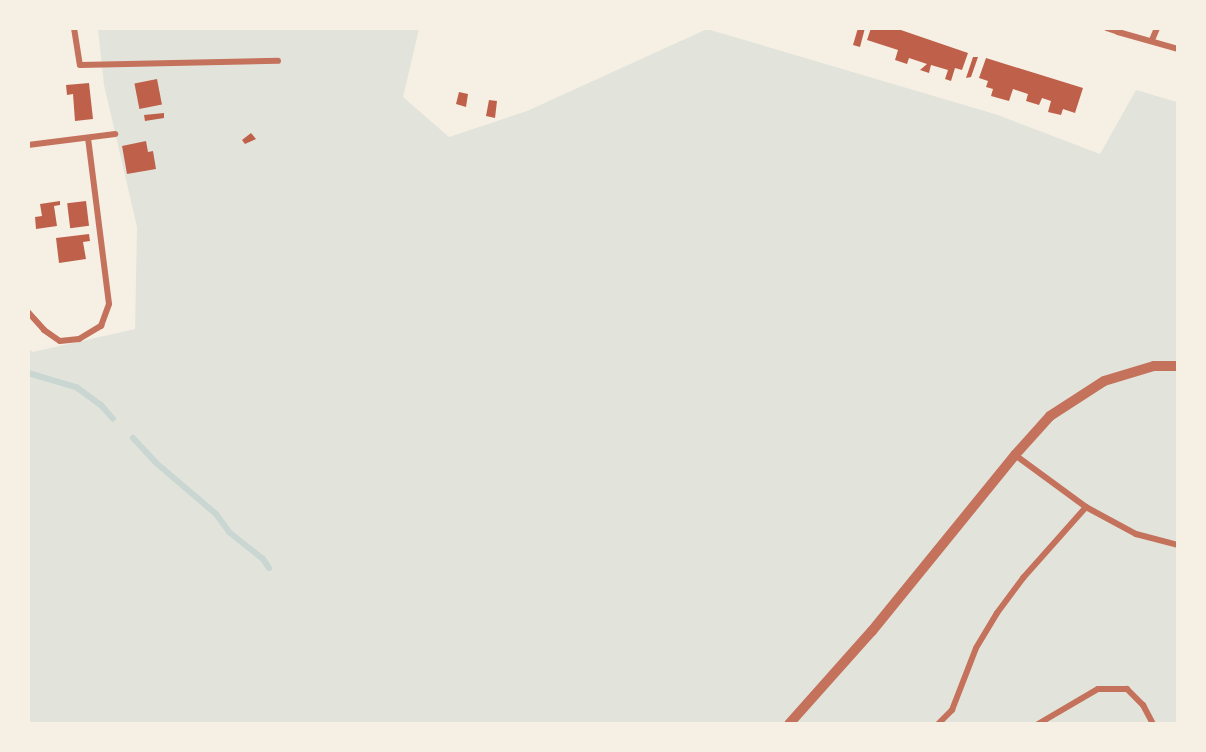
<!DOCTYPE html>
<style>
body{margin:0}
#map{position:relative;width:1206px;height:752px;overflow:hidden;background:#f6efe4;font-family:"Alegreya Sans",sans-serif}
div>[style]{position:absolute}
.green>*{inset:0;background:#e2e4dc}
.stream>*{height:6px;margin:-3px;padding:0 3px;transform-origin:3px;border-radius:3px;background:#c9d6d2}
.building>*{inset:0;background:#bf614a;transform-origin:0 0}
.service>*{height:4.5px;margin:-2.25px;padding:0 2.25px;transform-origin:2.25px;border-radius:2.25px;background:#c5725c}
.minor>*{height:6px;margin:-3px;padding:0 3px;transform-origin:3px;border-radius:3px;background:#c5725c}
.tertiary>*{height:10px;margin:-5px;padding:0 5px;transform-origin:5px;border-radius:5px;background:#c5725c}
span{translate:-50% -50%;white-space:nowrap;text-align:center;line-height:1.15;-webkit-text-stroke:5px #f6efe4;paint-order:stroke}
.frame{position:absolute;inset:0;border:30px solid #f6efe4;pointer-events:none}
</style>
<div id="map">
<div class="green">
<div style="clip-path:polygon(98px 29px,419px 29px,403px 97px,449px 137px,527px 111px,707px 29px,998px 115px,1100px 154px,1136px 90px,1177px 102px,1177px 723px,29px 723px,28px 348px,33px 352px,135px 329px,137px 227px,104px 85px)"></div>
</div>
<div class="stream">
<div style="left:28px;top:373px;width:50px;rotate:16.3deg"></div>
<div style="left:76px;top:387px;width:31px;rotate:36deg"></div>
<div style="left:101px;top:405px;width:18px;rotate:49deg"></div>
<div style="left:133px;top:438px;width:33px;rotate:47deg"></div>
<div style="left:155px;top:462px;width:80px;rotate:40.4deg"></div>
<div style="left:216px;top:514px;width:22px;rotate:54deg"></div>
<div style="left:229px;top:532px;width:43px;rotate:38.5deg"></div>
<div style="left:263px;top:559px;width:11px;rotate:56deg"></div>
</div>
<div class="building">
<div style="clip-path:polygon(858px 28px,865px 28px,860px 47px,853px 45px)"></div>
<div style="clip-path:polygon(871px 28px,895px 28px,968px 53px,962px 70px,955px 68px,951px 81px,945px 79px,948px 70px,931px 65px,929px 73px,920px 70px,927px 64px,909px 58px,907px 64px,895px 60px,898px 50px,867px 40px)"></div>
<div style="clip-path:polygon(973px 57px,978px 57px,971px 77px,966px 78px)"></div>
<div style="clip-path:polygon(986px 58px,1083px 88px,1075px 113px,1063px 109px,1061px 115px,1048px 112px,1051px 101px,1042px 98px,1039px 105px,1026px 101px,1028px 94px,1013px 89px,1009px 101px,991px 96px,993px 89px,986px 87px,988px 81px,979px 78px)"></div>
<div style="left:157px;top:79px;width:26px;height:23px;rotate:79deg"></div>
<div style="clip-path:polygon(89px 83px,93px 119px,75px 121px,73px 94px,67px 95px,66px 85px)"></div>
<div style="clip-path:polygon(459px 92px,468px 94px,466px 107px,456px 104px)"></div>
<div style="clip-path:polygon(489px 100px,497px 101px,495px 118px,486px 116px)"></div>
<div style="clip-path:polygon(164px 113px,164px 118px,145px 121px,144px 115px)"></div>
<div style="clip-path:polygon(251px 133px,256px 139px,245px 144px,242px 140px)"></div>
<div style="clip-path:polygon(146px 141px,148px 152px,153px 151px,156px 169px,127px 174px,122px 146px)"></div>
<div style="clip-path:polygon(60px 201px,60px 205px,54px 206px,57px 226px,36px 229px,35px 217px,42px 216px,40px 204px)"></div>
<div style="left:86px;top:201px;width:25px;height:19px;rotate:83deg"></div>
<div style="clip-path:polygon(89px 234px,90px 241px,83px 242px,86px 259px,59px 263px,56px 238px)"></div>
</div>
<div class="service">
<div style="left:1106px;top:28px;width:13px;rotate:18deg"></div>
</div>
<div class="minor">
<div style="left:74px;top:28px;width:37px;rotate:81deg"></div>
<div style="left:80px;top:65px;width:198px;rotate:-1.2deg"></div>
<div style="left:1118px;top:32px;width:62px;rotate:15.8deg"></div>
<div style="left:1152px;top:40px;width:13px;rotate:-67deg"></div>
<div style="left:28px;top:145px;width:88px;rotate:-7.2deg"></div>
<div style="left:28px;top:312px;width:24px;rotate:48deg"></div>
<div style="left:44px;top:330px;width:19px;rotate:35deg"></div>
<div style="left:60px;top:341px;width:19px;rotate:-6deg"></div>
<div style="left:79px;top:339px;width:26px;rotate:-31deg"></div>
<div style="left:101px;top:326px;width:23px;rotate:-70deg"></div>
<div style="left:109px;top:304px;width:167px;rotate:-97.2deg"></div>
<div style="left:1015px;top:455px;width:88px;rotate:36.2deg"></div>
<div style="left:1086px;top:507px;width:57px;rotate:28.4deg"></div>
<div style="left:1136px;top:534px;width:43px;rotate:14.7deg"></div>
<div style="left:938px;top:724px;width:20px;rotate:-45deg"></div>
<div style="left:952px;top:710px;width:66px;rotate:-68.8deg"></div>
<div style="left:976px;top:648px;width:41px;rotate:-59deg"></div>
<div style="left:997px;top:613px;width:44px;rotate:-53.4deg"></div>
<div style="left:1023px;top:578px;width:95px;rotate:-48.4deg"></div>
<div style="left:1038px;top:724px;width:69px;rotate:-30.3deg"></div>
<div style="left:1098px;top:689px;width:29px"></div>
<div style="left:1127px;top:689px;width:23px;rotate:45deg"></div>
<div style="left:1143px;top:705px;width:21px;rotate:62deg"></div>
</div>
<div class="tertiary">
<div style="left:789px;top:724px;width:125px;rotate:-48.3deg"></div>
<div style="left:872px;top:631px;width:227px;rotate:-50.9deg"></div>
<div style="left:1015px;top:455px;width:52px;rotate:-48.1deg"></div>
<div style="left:1050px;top:416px;width:64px;rotate:-32.9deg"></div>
<div style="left:1104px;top:381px;width:52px;rotate:-16.7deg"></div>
<div style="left:1154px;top:366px;width:24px"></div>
</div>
<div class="frame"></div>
</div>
